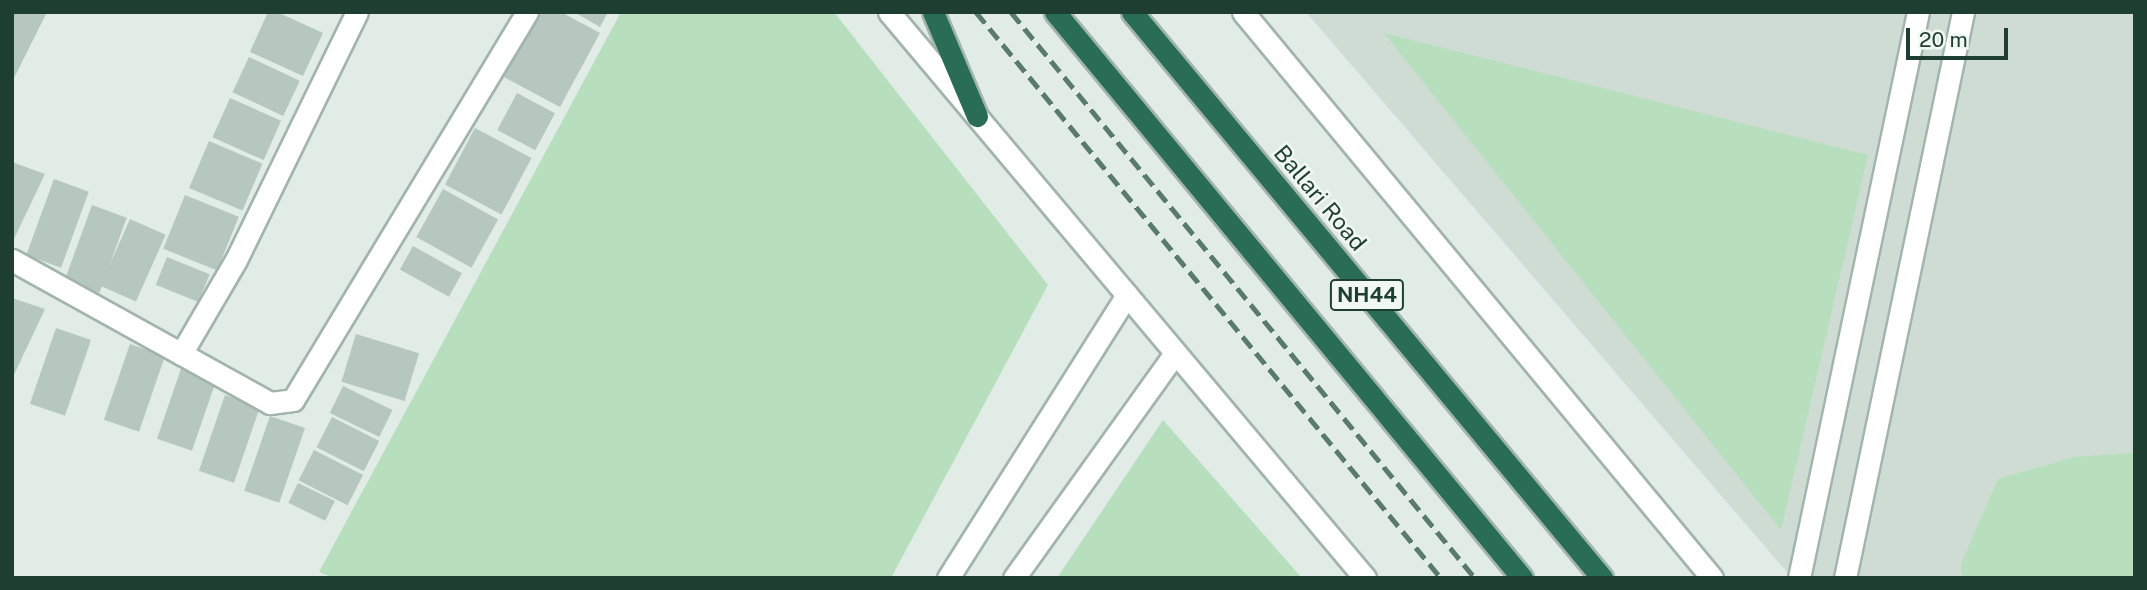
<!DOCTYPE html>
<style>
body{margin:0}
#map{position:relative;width:2147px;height:590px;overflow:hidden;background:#e0ece5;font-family:"Public Sans",sans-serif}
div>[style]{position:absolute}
.built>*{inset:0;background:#cedcd4}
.green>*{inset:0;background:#b7dfbd}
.building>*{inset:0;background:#b5c7be;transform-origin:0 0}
.roads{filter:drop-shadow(2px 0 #a2b4ac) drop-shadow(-2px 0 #a2b4ac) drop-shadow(0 2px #a2b4ac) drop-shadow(0 -2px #a2b4ac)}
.minor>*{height:21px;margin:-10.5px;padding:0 10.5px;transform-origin:10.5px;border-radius:10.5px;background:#fff}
.highway>*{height:21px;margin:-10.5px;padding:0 10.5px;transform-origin:10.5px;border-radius:10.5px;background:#296d56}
.rail>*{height:5px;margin-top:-2.5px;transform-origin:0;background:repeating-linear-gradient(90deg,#597a6d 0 14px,transparent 0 21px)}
span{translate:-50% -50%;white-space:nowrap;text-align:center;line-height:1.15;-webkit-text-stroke:5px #f1f8f4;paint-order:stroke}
.shield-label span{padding:2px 5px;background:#f1f8f4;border:2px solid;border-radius:5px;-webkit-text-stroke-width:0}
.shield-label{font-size:21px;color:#1f3e32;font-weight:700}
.street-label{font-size:23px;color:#1f3e32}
.frame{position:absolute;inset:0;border:14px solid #1f3e32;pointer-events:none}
.scale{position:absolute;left:1906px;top:28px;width:102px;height:32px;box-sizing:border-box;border:4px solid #1f3e32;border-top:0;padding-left:9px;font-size:21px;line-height:24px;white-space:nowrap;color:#1f3e32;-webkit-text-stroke:5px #f1f8f4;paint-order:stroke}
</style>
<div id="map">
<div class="built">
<div style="clip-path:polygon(1306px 12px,2135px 12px,2135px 578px,1792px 578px)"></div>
</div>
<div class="green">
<div style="clip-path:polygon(621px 12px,834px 12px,1048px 285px,891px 578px,334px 578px,319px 572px)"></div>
<div style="clip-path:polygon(1384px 33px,1868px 155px,1781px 530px)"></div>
<div style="clip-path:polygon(1163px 420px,1302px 578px,1057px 578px)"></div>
<div style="clip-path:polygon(2135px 453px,2135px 578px,1962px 578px,1961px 564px,1998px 479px,2074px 457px)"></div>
</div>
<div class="building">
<div style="clip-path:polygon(12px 12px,47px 12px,12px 82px)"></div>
<div style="clip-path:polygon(268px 12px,277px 12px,323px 33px,303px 76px,250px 52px)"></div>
<div style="clip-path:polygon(539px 12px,561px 12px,600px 33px,560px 107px,504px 77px)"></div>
<div style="clip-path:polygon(574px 12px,608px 12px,600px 27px)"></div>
<div style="left:249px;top:57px;width:56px;height:39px;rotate:25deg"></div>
<div style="left:517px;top:93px;width:43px;height:42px;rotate:28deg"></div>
<div style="left:230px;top:98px;width:56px;height:43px;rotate:24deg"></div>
<div style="left:475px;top:128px;width:64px;height:64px;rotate:28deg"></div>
<div style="left:209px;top:141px;width:58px;height:51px;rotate:23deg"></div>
<div style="clip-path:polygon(12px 162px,45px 174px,12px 243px)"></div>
<div style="left:54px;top:179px;width:37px;height:81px;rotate:20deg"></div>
<div style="left:443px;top:189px;width:63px;height:55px;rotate:29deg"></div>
<div style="left:185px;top:195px;width:58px;height:58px;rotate:22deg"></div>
<div style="left:92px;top:205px;width:37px;height:80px;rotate:20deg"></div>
<div style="left:130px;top:219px;width:39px;height:73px;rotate:24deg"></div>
<div style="left:413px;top:246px;width:56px;height:27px;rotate:29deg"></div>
<div style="left:167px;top:257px;width:46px;height:30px;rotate:22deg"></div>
<div style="clip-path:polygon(12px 298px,45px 309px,12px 379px)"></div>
<div style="left:56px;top:328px;width:37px;height:80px;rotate:19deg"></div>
<div style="left:356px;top:334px;width:66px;height:50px;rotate:17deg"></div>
<div style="left:130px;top:344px;width:37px;height:80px;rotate:19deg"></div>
<div style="left:183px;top:363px;width:37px;height:80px;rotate:19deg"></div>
<div style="left:343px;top:386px;width:55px;height:30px;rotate:26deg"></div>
<div style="left:225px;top:395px;width:37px;height:80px;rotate:19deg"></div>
<div style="left:270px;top:416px;width:37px;height:79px;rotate:19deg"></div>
<div style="left:332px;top:417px;width:53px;height:34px;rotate:27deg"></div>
<div style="left:314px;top:450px;width:55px;height:34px;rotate:27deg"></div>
<div style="left:298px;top:483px;width:41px;height:22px;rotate:26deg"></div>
</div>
<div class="roads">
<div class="minor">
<div style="left:889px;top:12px;width:740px;rotate:49.94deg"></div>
<div style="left:1243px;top:12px;width:735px;rotate:50.35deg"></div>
<div style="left:12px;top:260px;width:295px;rotate:29deg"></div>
<div style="left:270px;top:403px;width:23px;rotate:-7deg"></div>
<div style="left:293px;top:400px;width:453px;rotate:-58.9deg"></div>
<div style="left:181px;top:354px;width:109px;rotate:-59.7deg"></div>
<div style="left:236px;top:260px;width:276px;rotate:-64deg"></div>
<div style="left:948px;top:578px;width:335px;rotate:-57.7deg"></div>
<div style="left:1014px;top:578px;width:277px;rotate:-54.4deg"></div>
<div style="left:1799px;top:578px;width:578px;rotate:-78.13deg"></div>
<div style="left:1845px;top:578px;width:578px;rotate:-78.22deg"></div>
</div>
<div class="highway">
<div style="left:933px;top:12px;width:113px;rotate:67.1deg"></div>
<div style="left:1055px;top:12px;width:734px;rotate:50.47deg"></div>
<div style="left:1132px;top:12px;width:736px;rotate:50.29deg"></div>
</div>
</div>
<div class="rail">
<div style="left:976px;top:12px;width:733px;rotate:50.6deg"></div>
<div style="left:1011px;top:12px;width:732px;rotate:50.66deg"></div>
</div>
<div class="shield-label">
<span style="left:1367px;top:295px">NH44</span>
</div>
<div class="street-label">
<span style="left:1320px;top:198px;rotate:50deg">Ballari Road</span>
</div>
<div class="frame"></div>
<div class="scale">20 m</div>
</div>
